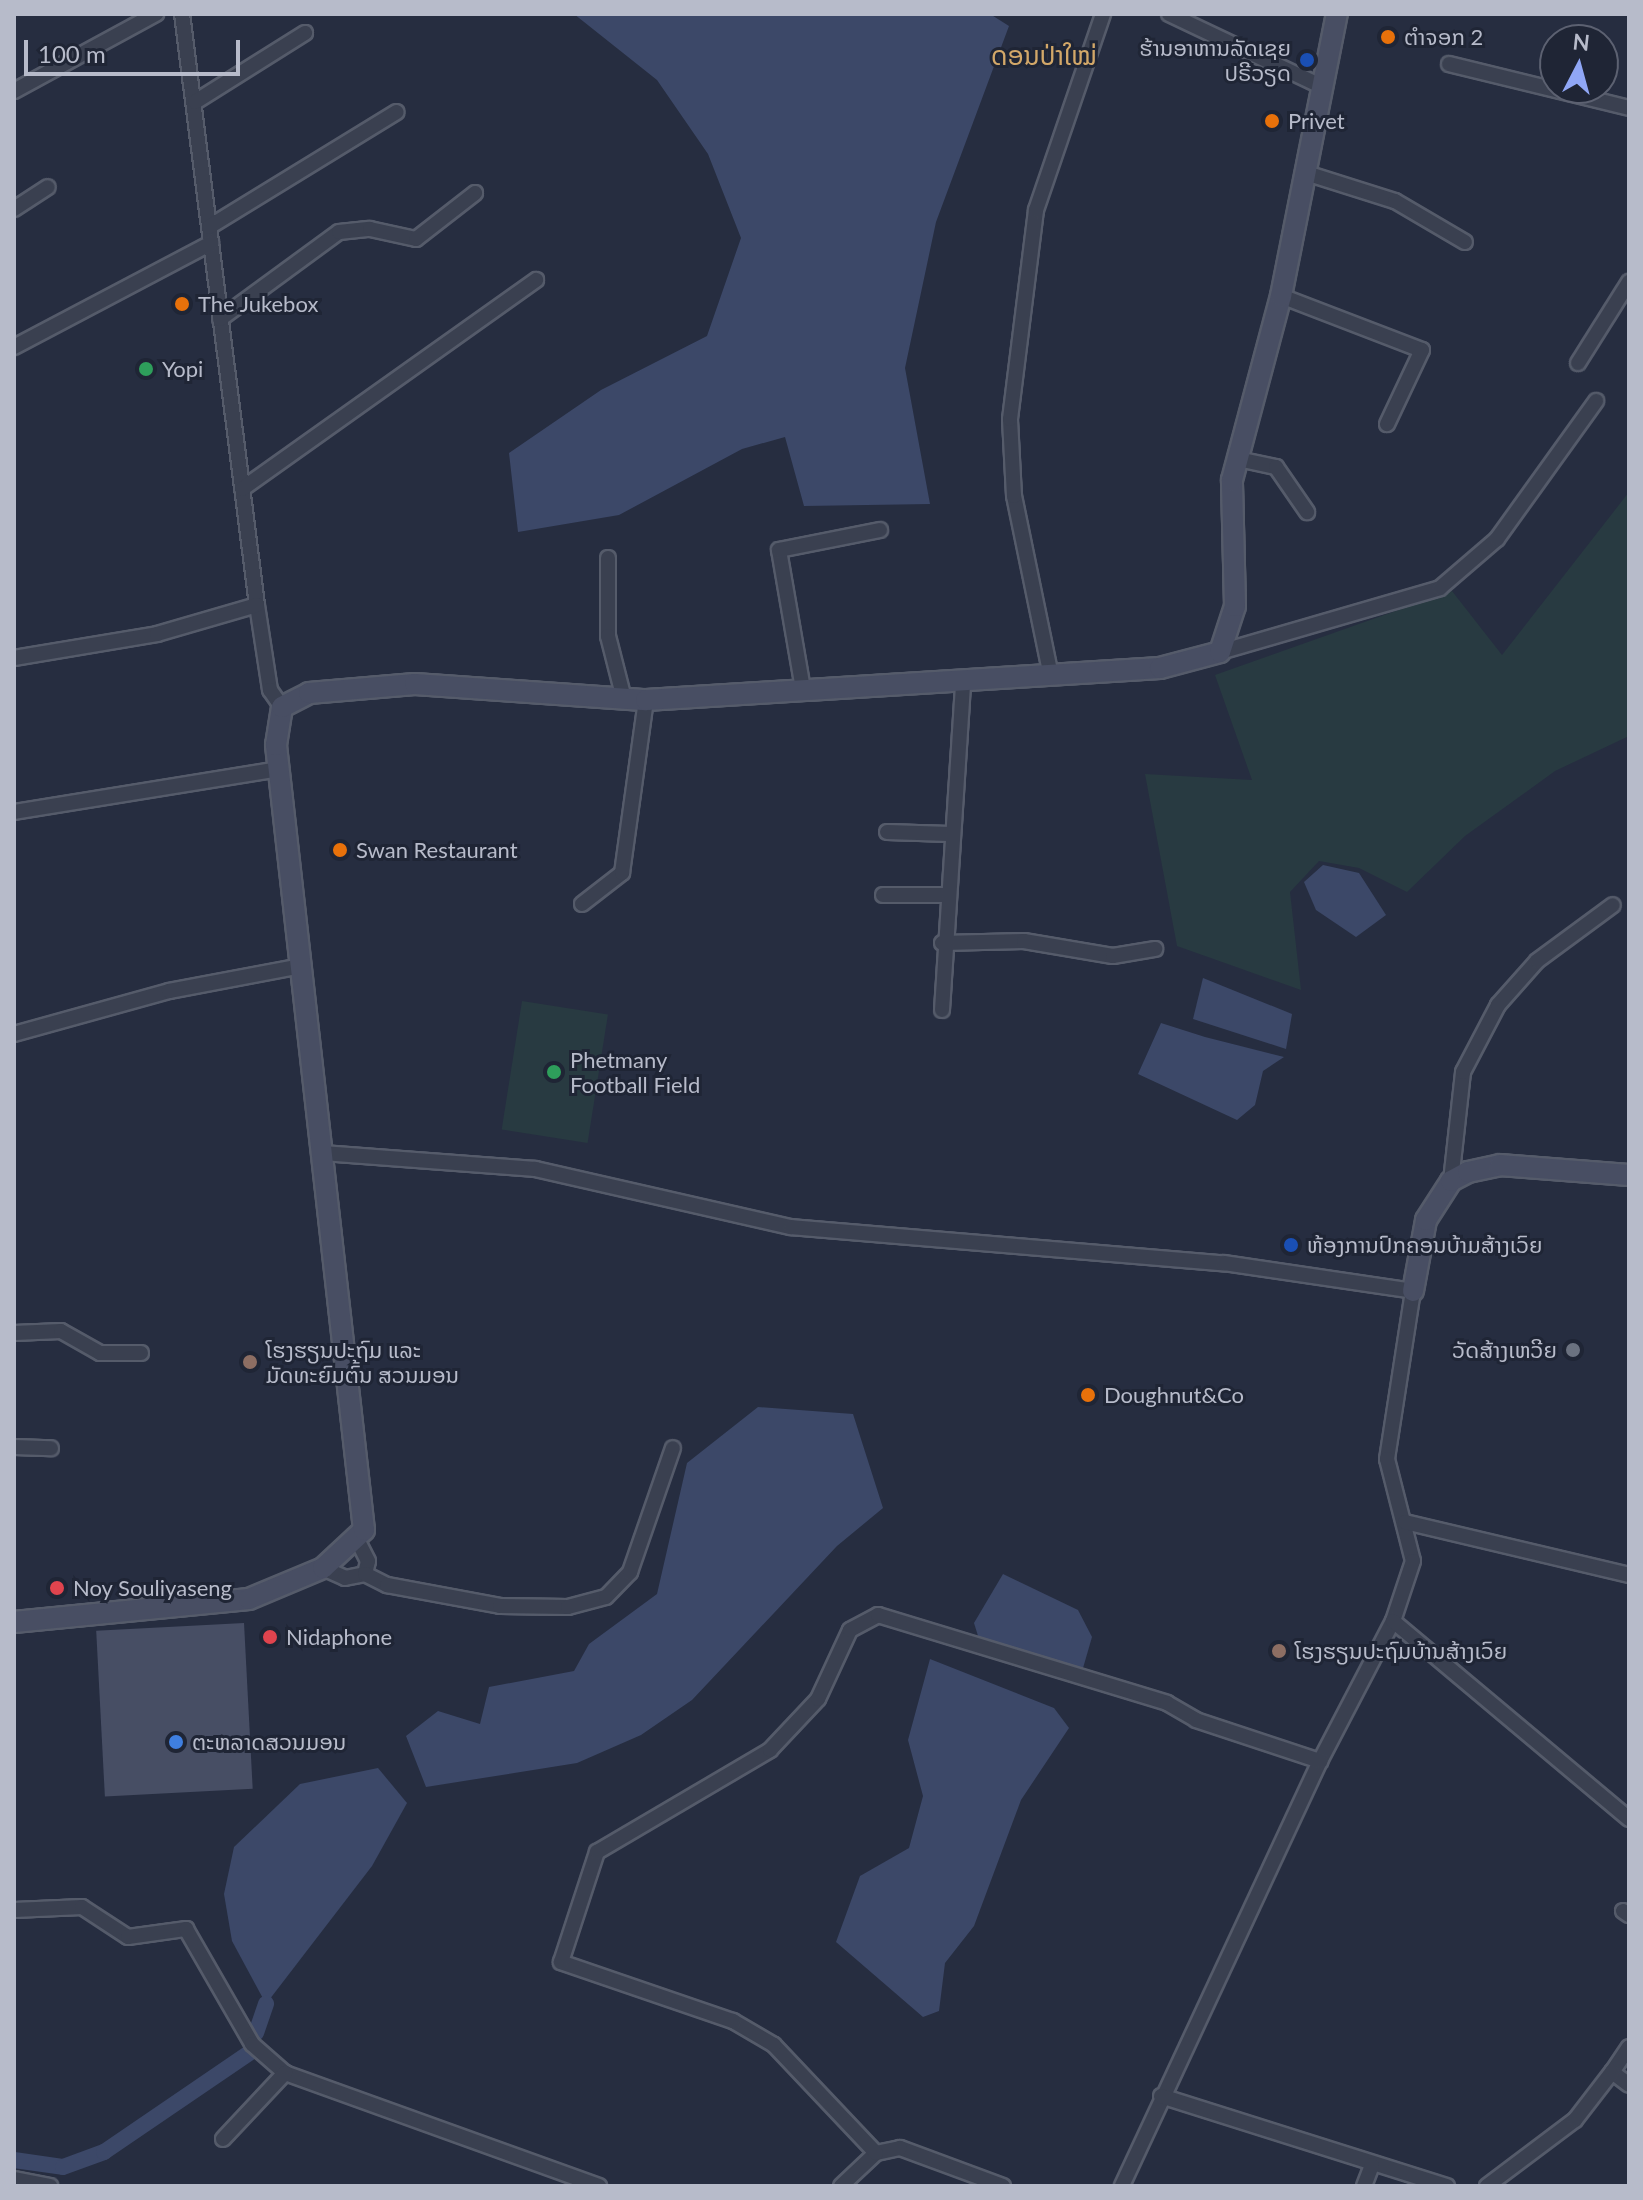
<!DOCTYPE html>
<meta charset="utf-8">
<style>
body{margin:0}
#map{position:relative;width:1643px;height:2200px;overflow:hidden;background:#262d40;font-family:Lato,"Noto Sans Lao",sans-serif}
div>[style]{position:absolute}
.green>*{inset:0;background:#283a41;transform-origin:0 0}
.water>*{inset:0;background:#3c4868}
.canal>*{height:16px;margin:-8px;padding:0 8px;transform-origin:8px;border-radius:8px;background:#3c4868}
.building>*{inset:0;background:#474e64;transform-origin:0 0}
.roads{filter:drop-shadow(2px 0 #555b6a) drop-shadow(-2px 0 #555b6a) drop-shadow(0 2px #555b6a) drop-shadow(0 -2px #555b6a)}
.street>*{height:14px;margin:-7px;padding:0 7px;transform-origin:7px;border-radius:7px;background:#3a4050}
.secondary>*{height:20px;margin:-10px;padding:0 10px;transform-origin:10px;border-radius:10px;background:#484e63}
.dots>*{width:22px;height:22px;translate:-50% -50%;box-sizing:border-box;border:4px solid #1f2535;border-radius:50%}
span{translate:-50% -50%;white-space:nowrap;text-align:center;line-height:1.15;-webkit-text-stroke:6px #1f2535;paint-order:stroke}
.poi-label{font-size:22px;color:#b7bbca}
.left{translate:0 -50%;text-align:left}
.right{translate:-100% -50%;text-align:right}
.quarter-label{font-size:26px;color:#d3a869}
.frame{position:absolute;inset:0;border:16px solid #b7bbca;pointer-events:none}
.north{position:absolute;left:1539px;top:24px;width:80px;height:80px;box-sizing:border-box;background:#1f2535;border:2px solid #5c6171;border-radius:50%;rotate:6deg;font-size:22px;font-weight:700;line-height:32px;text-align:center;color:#b7bbca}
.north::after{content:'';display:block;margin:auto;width:28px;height:36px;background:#90a7f6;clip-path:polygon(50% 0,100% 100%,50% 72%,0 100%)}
.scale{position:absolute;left:24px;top:40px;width:216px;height:36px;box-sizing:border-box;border:4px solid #b7bbca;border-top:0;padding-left:10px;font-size:24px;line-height:28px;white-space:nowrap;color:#b7bbca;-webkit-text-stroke:6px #1f2535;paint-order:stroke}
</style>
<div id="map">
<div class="green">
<div style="clip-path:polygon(1629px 492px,1629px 736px,1555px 771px,1465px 836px,1407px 892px,1359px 868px,1319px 861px,1290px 892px,1301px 990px,1177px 946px,1145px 774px,1252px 780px,1215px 675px,1452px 591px,1502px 655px)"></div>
<div style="left:522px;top:1001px;width:87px;height:130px;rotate:9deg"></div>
</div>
<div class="water">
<div style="clip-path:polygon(574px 14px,990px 14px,1009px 26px,936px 222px,905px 368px,930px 504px,804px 506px,785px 437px,742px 449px,619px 515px,518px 532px,509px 453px,601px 390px,707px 336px,741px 238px,708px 154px,657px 80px)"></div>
<div style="clip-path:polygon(1323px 865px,1359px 873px,1386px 915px,1356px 937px,1316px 910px,1304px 882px)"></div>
<div style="clip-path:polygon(1203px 978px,1292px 1014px,1286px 1049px,1193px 1019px)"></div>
<div style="clip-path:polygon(1161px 1023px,1205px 1037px,1284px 1057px,1263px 1071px,1255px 1105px,1237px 1120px,1138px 1074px)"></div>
<div style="clip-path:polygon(758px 1407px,853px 1414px,883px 1508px,837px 1546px,692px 1700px,641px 1735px,577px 1763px,426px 1787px,406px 1736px,438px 1711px,480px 1724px,489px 1687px,574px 1671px,589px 1644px,657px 1594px,687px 1463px)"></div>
<div style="clip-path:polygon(1003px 1574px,1078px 1610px,1092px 1637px,1083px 1668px,979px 1639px,974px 1623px)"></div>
<div style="clip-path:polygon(930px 1659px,1054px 1708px,1069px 1728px,1021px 1800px,974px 1926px,945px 1963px,939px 2011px,923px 2017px,836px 1942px,860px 1876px,909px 1848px,923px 1796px,908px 1740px)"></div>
<div style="clip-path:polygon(378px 1768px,407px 1803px,372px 1866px,266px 2004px,232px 1941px,224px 1894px,234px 1847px,300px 1784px)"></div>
</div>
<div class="canal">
<div style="left:256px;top:2033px;width:31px;rotate:-71deg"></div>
<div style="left:14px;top:2160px;width:49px;rotate:8.1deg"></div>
<div style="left:63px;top:2167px;width:44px;rotate:-20.1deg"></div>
<div style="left:104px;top:2152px;width:176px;rotate:-34.3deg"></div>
</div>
<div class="building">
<div style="left:244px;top:1623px;width:166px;height:148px;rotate:87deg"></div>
</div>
<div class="roads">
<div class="street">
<div style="left:182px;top:14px;width:596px;rotate:82.77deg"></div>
<div style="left:257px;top:605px;width:86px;rotate:81.3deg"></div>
<div style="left:270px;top:690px;width:21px;rotate:55deg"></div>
<div style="left:1169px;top:14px;width:170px;rotate:25.4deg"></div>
<div style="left:1449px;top:64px;width:185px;rotate:13.7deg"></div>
<div style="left:14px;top:91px;width:162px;rotate:-28.5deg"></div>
<div style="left:195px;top:102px;width:130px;rotate:-32.1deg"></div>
<div style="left:1306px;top:173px;width:93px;rotate:17.5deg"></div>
<div style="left:1395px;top:201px;width:81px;rotate:30.4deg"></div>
<div style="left:14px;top:209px;width:40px;rotate:-32.9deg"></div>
<div style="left:209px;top:227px;width:220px;rotate:-31.5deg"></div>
<div style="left:1281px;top:296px;width:151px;rotate:21deg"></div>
<div style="left:1422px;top:350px;width:82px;rotate:115.3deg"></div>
<div style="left:220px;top:319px;width:147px;rotate:-36.2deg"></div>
<div style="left:339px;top:232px;width:31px;rotate:-6deg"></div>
<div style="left:370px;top:229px;width:47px;rotate:12.3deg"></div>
<div style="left:416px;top:239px;width:75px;rotate:-37.9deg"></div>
<div style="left:14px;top:347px;width:223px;rotate:-27.8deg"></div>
<div style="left:1578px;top:363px;width:96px;rotate:-57.8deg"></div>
<div style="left:1238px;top:459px;width:39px;rotate:12deg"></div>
<div style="left:1276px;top:467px;width:55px;rotate:55.4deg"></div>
<div style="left:242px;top:489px;width:361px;rotate:-35.4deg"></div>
<div style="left:608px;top:558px;width:78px;rotate:90deg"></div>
<div style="left:608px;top:636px;width:65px;rotate:75.7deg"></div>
<div style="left:1220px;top:652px;width:229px;rotate:-16.2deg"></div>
<div style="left:1440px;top:588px;width:75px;rotate:-40.7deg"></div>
<div style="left:1497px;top:539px;width:170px;rotate:-54.3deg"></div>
<div style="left:14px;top:658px;width:145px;rotate:-9.5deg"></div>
<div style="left:157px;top:634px;width:104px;rotate:-16.2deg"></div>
<div style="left:1051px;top:676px;width:184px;rotate:-101.6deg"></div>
<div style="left:1014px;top:496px;width:77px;rotate:-93deg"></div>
<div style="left:1010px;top:419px;width:211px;rotate:-82.9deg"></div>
<div style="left:1036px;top:210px;width:207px;rotate:-71.1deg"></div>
<div style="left:803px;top:689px;width:141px;rotate:-99.8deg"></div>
<div style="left:779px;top:550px;width:103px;rotate:-11.2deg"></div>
<div style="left:14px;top:812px;width:268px;rotate:-9.2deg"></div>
<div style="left:887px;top:832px;width:63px;rotate:1.8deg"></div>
<div style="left:883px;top:895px;width:62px"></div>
<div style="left:582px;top:904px;width:51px;rotate:-37.8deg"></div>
<div style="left:622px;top:873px;width:175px;rotate:-82.1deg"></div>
<div style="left:942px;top:943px;width:82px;rotate:-1.4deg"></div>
<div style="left:1024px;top:941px;width:90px;rotate:9.6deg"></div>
<div style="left:1113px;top:956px;width:43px;rotate:-9.5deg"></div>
<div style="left:942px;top:1010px;width:330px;rotate:-86.3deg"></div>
<div style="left:14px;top:1034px;width:161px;rotate:-15.5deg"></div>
<div style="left:169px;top:991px;width:134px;rotate:-10.7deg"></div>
<div style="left:323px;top:1153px;width:213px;rotate:4.3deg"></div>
<div style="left:535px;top:1169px;width:262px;rotate:12.8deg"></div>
<div style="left:791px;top:1227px;width:434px;rotate:4.8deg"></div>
<div style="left:1224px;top:1263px;width:191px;rotate:8.4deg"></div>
<div style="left:1413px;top:1291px;width:170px;rotate:98.8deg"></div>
<div style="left:1387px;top:1459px;width:105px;rotate:75.7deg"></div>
<div style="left:1413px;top:1561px;width:63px;rotate:108.4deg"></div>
<div style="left:1393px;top:1621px;width:158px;rotate:117.5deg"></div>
<div style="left:1320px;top:1761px;width:469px;rotate:115deg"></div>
<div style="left:1451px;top:1181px;width:110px;rotate:-83.7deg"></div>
<div style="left:1463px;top:1072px;width:76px;rotate:-62.4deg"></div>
<div style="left:1498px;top:1005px;width:59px;rotate:-48.4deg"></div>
<div style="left:1537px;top:961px;width:94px;rotate:-36.4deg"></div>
<div style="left:14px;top:1333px;width:47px;rotate:-2.4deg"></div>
<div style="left:61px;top:1331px;width:45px;rotate:29.4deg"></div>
<div style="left:100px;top:1353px;width:41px"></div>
<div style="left:14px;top:1447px;width:37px;rotate:2deg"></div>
<div style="left:1405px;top:1522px;width:230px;rotate:13.3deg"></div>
<div style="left:323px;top:1568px;width:24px;rotate:24deg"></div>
<div style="left:345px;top:1578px;width:20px;rotate:-11deg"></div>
<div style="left:365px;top:1574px;width:13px;rotate:-77deg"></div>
<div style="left:368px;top:1561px;width:22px;rotate:-117deg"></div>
<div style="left:365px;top:1574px;width:25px;rotate:27deg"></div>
<div style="left:387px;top:1585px;width:115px;rotate:10.5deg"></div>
<div style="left:500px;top:1606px;width:68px;rotate:0.8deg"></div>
<div style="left:568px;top:1607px;width:39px;rotate:-15deg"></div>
<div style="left:606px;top:1597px;width:35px;rotate:-46deg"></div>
<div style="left:630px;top:1572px;width:131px;rotate:-70.9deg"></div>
<div style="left:1393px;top:1621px;width:308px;rotate:40deg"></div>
<div style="left:14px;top:1910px;width:68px;rotate:-2.5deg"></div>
<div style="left:82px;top:1907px;width:55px;rotate:33.1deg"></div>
<div style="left:128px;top:1937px;width:59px;rotate:-7.9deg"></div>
<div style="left:186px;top:1929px;width:133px;rotate:60.1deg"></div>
<div style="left:252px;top:2044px;width:44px;rotate:41.3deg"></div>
<div style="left:285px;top:2073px;width:334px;rotate:19.8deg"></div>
<div style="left:1623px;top:1911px;width:7px;rotate:34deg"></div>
<div style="left:1629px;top:2047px;width:30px;rotate:124deg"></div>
<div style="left:1612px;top:2072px;width:21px;rotate:37deg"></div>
<div style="left:1161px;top:2096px;width:300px;rotate:17.5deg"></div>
<div style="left:223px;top:2139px;width:91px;rotate:-46.8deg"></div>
<div style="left:14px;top:2179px;width:37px;rotate:11deg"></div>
<div style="left:841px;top:2186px;width:48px;rotate:-43.3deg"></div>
<div style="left:1003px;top:2186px;width:110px;rotate:-159.7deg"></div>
<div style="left:900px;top:2148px;width:25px;rotate:168deg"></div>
<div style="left:876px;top:2153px;width:149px;rotate:-133.4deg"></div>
<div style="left:774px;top:2045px;width:48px;rotate:-149.7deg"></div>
<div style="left:733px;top:2021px;width:182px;rotate:-161.1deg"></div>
<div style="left:561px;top:1962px;width:116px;rotate:-71.9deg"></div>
<div style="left:597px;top:1852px;width:201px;rotate:-30.5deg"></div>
<div style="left:770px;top:1750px;width:70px;rotate:-46.7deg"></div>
<div style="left:818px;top:1699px;width:76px;rotate:-65.1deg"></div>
<div style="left:850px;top:1630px;width:32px;rotate:-28deg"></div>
<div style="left:878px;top:1615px;width:302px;rotate:16.9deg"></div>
<div style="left:1167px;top:1703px;width:34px;rotate:30deg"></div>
<div style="left:1196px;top:1720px;width:131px;rotate:18.3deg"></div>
<div style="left:1364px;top:2186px;width:22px;rotate:-69deg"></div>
<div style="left:1487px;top:2186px;width:110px;rotate:-36.9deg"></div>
<div style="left:1575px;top:2120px;width:61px;rotate:-52.4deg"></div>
</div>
<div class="secondary">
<div style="left:1413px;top:1291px;width:72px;rotate:-79.6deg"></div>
<div style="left:1426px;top:1220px;width:46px;rotate:-57.3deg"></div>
<div style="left:1451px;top:1181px;width:19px;rotate:-28deg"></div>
<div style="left:1468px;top:1172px;width:33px;rotate:-12deg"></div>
<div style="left:1500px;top:1165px;width:129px;rotate:4.4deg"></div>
<div style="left:14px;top:1622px;width:236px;rotate:-5.6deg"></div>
<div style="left:249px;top:1599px;width:80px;rotate:-22.7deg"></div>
<div style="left:323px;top:1568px;width:56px;rotate:-42.8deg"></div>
<div style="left:364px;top:1530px;width:790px;rotate:-96.4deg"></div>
<div style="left:276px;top:745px;width:38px;rotate:-81deg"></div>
<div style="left:282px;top:707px;width:30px;rotate:-27deg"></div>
<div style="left:309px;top:693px;width:106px;rotate:-4.9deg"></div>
<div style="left:415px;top:684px;width:232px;rotate:4deg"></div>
<div style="left:646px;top:700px;width:515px;rotate:-3.56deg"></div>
<div style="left:1160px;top:668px;width:62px;rotate:-14.9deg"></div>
<div style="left:1220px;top:652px;width:48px;rotate:-71.9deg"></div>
<div style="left:1235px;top:606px;width:126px;rotate:-91.4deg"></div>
<div style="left:1232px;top:480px;width:190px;rotate:-75.1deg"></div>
<div style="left:1281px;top:296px;width:288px;rotate:-78.8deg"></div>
</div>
</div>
<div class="dots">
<div style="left:1388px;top:37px;background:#e8710a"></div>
<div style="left:1307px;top:60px;background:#1a4fb4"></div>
<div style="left:1272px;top:121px;background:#e8710a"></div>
<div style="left:182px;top:304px;background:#e8710a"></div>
<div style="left:146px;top:369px;background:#2e9e5b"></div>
<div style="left:340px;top:850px;background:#e8710a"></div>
<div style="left:554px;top:1072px;background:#2e9e5b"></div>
<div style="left:1291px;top:1245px;background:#1a4fb4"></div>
<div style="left:1573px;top:1350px;background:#6b7280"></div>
<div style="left:250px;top:1362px;background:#8d6e63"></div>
<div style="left:1088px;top:1395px;background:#e8710a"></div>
<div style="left:57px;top:1588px;background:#e0444e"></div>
<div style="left:270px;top:1637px;background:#e0444e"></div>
<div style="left:1279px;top:1651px;background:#8d6e63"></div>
<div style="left:176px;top:1742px;background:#3f7fe0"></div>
</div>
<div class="poi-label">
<span class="left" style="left:1404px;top:37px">ຕຳຈອກ 2</span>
<span class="right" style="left:1291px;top:60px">ຮ້ານອາຫານລັດເຊຍ<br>ປຣີວຽດ</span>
<span class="left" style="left:1288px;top:121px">Privet</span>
<span class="left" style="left:198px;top:304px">The Jukebox</span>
<span class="left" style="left:162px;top:369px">Yopi</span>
<span class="left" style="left:356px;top:850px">Swan Restaurant</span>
<span class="left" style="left:570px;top:1072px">Phetmany<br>Football Field</span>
<span class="left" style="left:1307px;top:1245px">ຫ້ອງການປົກຄອນບ້າມສ້າງເວົຍ</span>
<span class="left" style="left:266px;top:1362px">ໂຮງຮຽນປະຖົມ ແລະ<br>ມັດທະຍົມຕົ້ນ ສວນມອນ</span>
<span class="right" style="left:1557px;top:1350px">ວັດສ້າງເຫວີຍ</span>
<span class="left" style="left:1104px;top:1395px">Doughnut&amp;Co</span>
<span class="left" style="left:73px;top:1588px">Noy Souliyaseng</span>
<span class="left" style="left:286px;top:1637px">Nidaphone</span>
<span class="left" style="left:1295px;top:1651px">ໂຮງຮຽນປະຖົມບ້ານສ້າງເວົຍ</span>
<span class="left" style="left:192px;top:1742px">ຕະຫລາດສວນມອນ</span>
</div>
<div class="quarter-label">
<span style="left:1044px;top:56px">ດອນປ່າໃໝ່</span>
</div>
<div class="frame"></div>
<div class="north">N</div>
<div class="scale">100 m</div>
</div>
